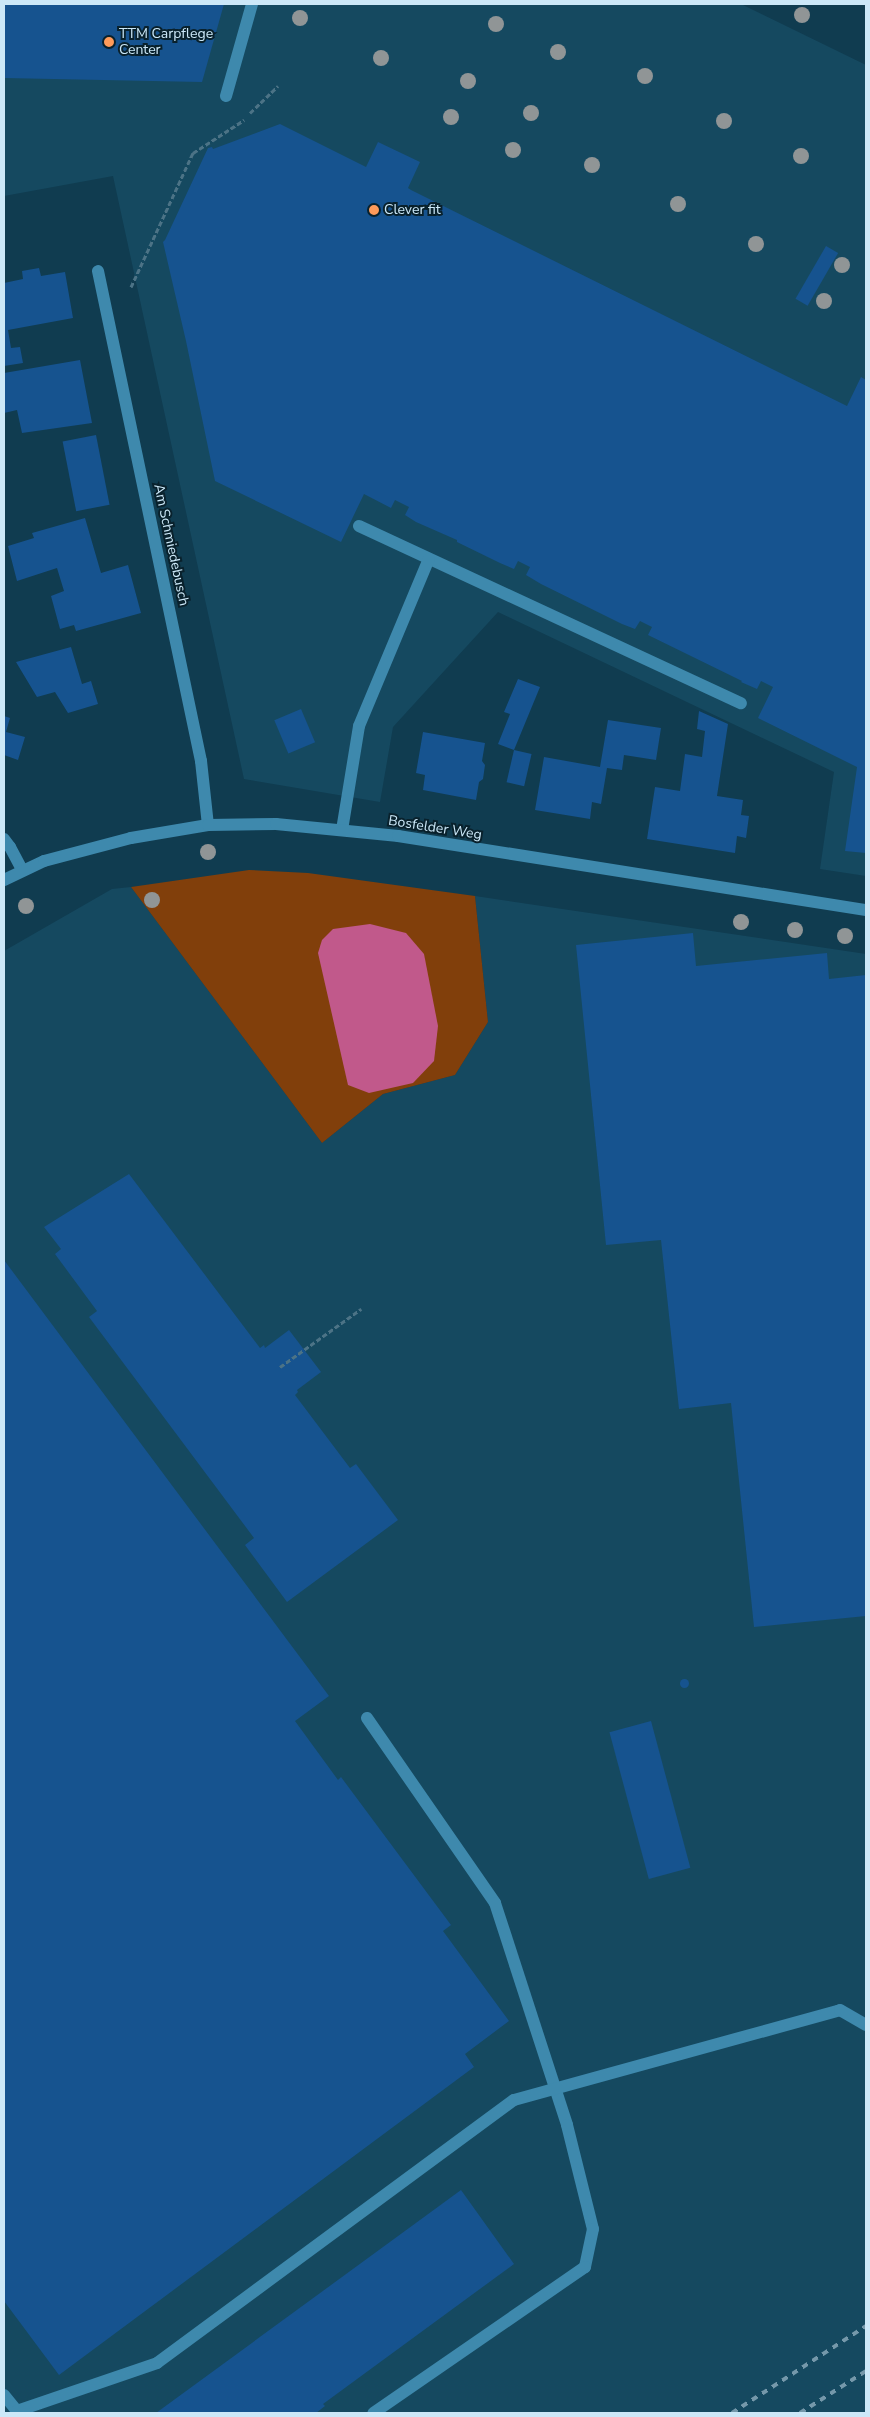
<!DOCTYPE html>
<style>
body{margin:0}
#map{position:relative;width:870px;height:2417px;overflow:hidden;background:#103c50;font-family:"Nunito Sans",sans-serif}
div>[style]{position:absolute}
.built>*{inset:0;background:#154960}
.green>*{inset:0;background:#813f0b}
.water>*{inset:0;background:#c1598b}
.building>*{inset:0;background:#16538f;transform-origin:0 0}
.round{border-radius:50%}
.path>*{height:3px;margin-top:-1.5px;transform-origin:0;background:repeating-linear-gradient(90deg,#4c7386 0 5px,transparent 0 7.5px)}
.minor>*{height:12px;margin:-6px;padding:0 6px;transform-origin:6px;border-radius:6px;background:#3e89ad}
.rail>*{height:4px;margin-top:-2px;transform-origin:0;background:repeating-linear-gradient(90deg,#7598aa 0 6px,transparent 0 12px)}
.trees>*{width:16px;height:16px;margin:-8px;border-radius:50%;background:#909596}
.dots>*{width:14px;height:14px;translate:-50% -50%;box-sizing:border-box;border:2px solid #09212c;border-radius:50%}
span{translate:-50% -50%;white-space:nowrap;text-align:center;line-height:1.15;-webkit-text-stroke:4px #09212c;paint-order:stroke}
.poi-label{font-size:14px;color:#cce8f8}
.left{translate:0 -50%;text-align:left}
.street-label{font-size:14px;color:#cce8f8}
.frame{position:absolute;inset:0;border:5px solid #cce8f8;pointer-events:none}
</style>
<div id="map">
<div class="built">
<div style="clip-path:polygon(4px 4px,741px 4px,866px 65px,866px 876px,820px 869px,834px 772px,498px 612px,393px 727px,380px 802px,244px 779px,113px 176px,4px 196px)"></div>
<div style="clip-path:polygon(131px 887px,322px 1143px,383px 1094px,455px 1075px,488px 1022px,475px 896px,866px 954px,866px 2413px,4px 2413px,4px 951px,112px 889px)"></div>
</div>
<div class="green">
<div style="clip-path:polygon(249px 870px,308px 873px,475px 896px,488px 1022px,455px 1075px,383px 1094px,322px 1143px,131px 887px)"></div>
</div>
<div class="water">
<div style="clip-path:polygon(370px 924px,406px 933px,424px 954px,438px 1026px,434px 1061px,413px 1083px,369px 1093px,348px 1085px,318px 953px,322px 940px,333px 929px)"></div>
</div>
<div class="building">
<div style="clip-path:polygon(5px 4px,224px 4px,202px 82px,4px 78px)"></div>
<div style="clip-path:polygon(280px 124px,366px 167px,378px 142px,420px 162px,408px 188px,411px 190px,847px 406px,861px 377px,866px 380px,866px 853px,845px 851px,857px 767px,758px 718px,773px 687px,761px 681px,757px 689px,741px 682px,742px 681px,648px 635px,652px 627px,640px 621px,635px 629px,622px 624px,541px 584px,526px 575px,530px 567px,518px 561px,514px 569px,500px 563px,457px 542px,457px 540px,416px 522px,405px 515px,409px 507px,395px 500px,391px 508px,364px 494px,341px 542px,215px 481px,186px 341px,163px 242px,165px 240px,208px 148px,212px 147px,213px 149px)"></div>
<div style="left:826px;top:246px;width:14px;height:61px;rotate:30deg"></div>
<div style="clip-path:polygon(39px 268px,41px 276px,65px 272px,73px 318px,8px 330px,11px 348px,20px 347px,23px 363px,4px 366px,4px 283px,23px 279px,22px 271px)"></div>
<div style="clip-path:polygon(80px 360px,92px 423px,22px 433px,17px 410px,4px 413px,4px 373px)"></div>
<div style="left:96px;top:435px;width:71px;height:34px;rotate:79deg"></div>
<div style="clip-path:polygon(85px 518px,101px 573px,128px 565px,141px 613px,76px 631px,74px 625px,60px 629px,51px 596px,64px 591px,57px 568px,17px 581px,8px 546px,34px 538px,32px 533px)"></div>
<div style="clip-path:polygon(71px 647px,82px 684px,91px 681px,98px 704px,68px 713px,55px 692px,37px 697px,16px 662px)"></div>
<div style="clip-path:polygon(518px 679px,540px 687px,514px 750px,498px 744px,510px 714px,504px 712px)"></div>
<div style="left:301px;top:709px;width:36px;height:29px;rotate:67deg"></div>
<div style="clip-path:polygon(699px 711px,728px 724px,717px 796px,743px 800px,741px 815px,749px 816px,746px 838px,737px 836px,735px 853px,647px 839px,655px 787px,680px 791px,685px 754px,702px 757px,705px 731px,697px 729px)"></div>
<div style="clip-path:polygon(4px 716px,10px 718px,6px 732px,25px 737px,18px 760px,4px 755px)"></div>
<div style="clip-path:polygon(608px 720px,661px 728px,656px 760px,624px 755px,622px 770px,607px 768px,601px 804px,592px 802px,590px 819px,535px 810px,544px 757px,600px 767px)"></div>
<div style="clip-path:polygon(423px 732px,485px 743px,482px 761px,485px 765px,483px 779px,479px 782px,476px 800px,423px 790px,425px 775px,416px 773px)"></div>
<div style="left:514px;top:750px;width:18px;height:33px;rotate:13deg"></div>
<div style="clip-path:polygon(693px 933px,696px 966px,827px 953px,829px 979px,866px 975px,866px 1616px,754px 1627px,731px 1403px,679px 1409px,661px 1240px,606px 1245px,576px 945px)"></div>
<div style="clip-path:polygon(129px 1174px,260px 1348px,264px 1345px,265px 1348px,289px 1330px,321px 1372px,297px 1390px,298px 1392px,295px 1395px,350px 1468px,356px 1464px,398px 1520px,287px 1602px,245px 1545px,254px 1538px,89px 1317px,97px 1311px,55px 1254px,61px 1249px,44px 1227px)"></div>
<div style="clip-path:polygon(4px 1260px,329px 1696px,295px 1721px,338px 1780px,341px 1777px,451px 1925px,443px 1931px,509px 2021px,465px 2054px,474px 2067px,59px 2375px,4px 2301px)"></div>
<div class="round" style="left:679.5px;top:1678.5px;width:9px;height:9px"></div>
<div style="left:651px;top:1721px;width:152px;height:43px;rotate:75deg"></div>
<div style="clip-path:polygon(461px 2190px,514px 2264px,323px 2404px,325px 2406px,316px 2413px,156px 2413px)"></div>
</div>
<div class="path">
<div style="left:250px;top:113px;width:39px;rotate:-44deg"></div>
<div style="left:131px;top:287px;width:148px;rotate:-65.2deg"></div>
<div style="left:193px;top:153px;width:61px;rotate:-32.9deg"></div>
<div style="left:280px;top:1367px;width:100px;rotate:-35.6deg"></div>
</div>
<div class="minor">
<div style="left:226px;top:96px;width:96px;rotate:-74.2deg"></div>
<div style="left:98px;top:271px;width:501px;rotate:78.13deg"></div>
<div style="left:201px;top:761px;width:64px;rotate:83.8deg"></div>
<div style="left:359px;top:526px;width:421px;rotate:24.9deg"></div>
<div style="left:342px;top:830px;width:105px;rotate:-80.7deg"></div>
<div style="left:359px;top:726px;width:181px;rotate:-67.3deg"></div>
<div style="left:4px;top:839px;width:10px;rotate:53deg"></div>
<div style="left:10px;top:847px;width:26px;rotate:62deg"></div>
<div style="left:4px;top:880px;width:44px;rotate:-25.4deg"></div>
<div style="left:44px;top:861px;width:90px;rotate:-14.8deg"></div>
<div style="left:131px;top:838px;width:78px;rotate:-9.6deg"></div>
<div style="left:208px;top:825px;width:68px;rotate:-0.8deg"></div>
<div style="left:276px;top:824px;width:123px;rotate:5.6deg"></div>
<div style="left:398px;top:836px;width:474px;rotate:9deg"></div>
<div style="left:367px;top:1718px;width:225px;rotate:55.3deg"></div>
<div style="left:495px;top:1903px;width:233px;rotate:72deg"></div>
<div style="left:567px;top:2125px;width:107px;rotate:76deg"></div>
<div style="left:593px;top:2229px;width:39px;rotate:102deg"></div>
<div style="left:585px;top:2267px;width:257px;rotate:145.4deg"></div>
<div style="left:4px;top:2395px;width:21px;rotate:51deg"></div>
<div style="left:17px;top:2411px;width:148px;rotate:-18.9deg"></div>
<div style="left:157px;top:2363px;width:443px;rotate:-36.4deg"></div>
<div style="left:514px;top:2100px;width:338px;rotate:-15.4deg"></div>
<div style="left:840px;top:2010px;width:30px;rotate:30deg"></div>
</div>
<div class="rail">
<div style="left:732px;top:2413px;width:160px;rotate:-33deg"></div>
<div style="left:800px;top:2413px;width:78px;rotate:-32.5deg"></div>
</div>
<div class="trees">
<div style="left:802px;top:15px"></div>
<div style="left:300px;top:18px"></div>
<div style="left:496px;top:24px"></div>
<div style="left:558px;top:52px"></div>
<div style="left:381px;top:58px"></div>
<div style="left:645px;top:76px"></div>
<div style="left:468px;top:81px"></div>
<div style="left:531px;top:113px"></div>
<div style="left:451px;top:117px"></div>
<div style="left:724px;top:121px"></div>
<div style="left:513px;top:150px"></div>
<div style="left:801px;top:156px"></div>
<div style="left:592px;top:165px"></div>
<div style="left:678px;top:204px"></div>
<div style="left:756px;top:244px"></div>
<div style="left:842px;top:265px"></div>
<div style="left:824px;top:301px"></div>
<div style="left:208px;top:852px"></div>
<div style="left:152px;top:900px"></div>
<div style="left:26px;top:906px"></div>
<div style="left:741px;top:922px"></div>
<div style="left:795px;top:930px"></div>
<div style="left:845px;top:936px"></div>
</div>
<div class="dots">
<div style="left:109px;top:42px;background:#ff9b5a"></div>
<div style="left:374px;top:210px;background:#ff9b5a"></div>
</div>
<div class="poi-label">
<span class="left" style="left:119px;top:42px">TTM Carpflege<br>Center</span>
<span class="left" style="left:384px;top:210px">Clever fit</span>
</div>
<div class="street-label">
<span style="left:171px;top:545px;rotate:78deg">Am Schmiedebusch</span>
<span style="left:435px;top:828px;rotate:9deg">Bosfelder Weg</span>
</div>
<div class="frame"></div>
</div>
